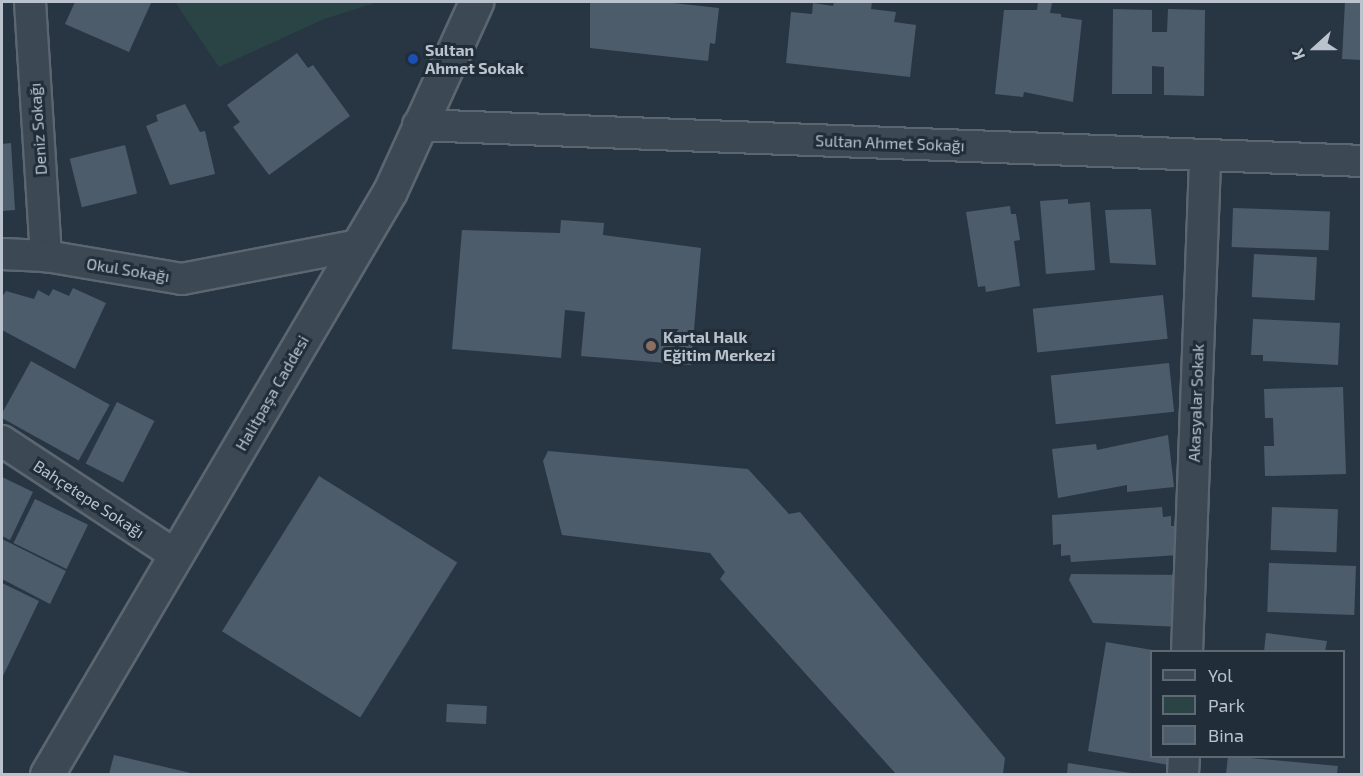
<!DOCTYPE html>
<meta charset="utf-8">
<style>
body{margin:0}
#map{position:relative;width:1363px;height:776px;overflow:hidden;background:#283644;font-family:"Exo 2",sans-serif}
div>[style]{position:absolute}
.green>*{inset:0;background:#2a4445}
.building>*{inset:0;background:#4c5c6a;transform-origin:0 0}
.roads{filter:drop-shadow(2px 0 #5b6671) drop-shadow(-2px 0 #5b6671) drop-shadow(0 2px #5b6671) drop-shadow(0 -2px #5b6671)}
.minor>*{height:30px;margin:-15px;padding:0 15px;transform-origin:15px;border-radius:15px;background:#3c4854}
.tertiary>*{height:33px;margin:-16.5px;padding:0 16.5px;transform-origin:16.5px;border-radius:16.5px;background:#3c4854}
.dots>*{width:16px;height:16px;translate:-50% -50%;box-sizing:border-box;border:3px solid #212d39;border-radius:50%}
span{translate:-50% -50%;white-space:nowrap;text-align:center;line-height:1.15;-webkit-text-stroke:6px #212d39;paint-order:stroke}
.poi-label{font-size:16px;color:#bac3cd;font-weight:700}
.left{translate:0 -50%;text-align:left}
.street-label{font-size:16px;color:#bac3cd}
.frame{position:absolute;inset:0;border:3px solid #bac3cd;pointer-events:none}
.legend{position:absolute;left:1150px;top:650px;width:195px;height:108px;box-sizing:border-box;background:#212d39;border:2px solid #5e6974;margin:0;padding:8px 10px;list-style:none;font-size:18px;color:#bac3cd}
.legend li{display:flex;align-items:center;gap:12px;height:30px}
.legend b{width:30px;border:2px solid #5e6974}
.north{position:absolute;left:1285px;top:18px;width:60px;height:60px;-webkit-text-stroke:4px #212d39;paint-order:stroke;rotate:249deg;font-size:16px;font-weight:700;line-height:24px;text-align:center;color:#bac3cd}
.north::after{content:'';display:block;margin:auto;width:21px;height:27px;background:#bac3cd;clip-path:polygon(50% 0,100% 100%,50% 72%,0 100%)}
</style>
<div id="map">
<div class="green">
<div style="clip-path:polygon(175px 2px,378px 2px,324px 19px,219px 67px)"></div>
</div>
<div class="building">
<div style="clip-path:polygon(75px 2px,146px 2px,151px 3px,129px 52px,65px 24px)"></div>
<div style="clip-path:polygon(590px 2px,664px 2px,719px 8px,715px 44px,710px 43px,708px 61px,590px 48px)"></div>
<div style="clip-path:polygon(834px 2px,872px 2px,871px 9px,896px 12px,894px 22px,916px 25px,910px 77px,786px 63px,791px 12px,812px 14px,813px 3px,833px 6px)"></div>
<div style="clip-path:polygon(1038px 2px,1052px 3px,1050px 13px,1061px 14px,1061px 17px,1082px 20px,1073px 102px,1024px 92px,1023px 97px,995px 94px,1004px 10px,1037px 10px)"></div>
<div style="clip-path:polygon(1345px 2px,1362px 2px,1362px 60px,1342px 59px)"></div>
<div style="clip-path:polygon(1113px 9px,1152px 10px,1152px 32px,1167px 32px,1168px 9px,1205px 10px,1204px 96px,1164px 95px,1164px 67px,1152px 66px,1152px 94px,1112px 94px)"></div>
<div style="clip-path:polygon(297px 53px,308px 68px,313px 65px,350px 116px,269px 175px,233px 127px,240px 122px,227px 105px)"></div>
<div style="clip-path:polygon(185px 104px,200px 132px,205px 131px,215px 174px,170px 185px,146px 126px,158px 121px,156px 115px)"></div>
<div style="clip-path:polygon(11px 143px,15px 210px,2px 211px,2px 144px)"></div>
<div style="left:125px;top:145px;width:50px;height:57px;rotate:76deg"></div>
<div style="clip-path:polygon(1068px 199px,1068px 204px,1090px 202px,1095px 270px,1046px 274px,1040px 201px)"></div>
<div style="clip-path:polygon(1010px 206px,1011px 214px,1016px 214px,1020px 240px,1014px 241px,1020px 286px,986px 292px,985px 286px,978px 287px,966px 212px)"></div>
<div style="left:1233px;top:208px;width:97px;height:39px;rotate:2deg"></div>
<div style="clip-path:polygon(1151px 209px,1156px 265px,1110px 263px,1105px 210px)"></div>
<div style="clip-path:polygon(561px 220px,604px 223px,603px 235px,701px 248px,691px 365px,581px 356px,585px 312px,565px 310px,561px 358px,452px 349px,462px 230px,560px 233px)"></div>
<div style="left:1254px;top:254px;width:63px;height:43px;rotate:3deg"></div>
<div style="clip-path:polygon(73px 288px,106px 303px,75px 369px,2px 330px,2px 297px,6px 291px,34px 299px,38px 290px,49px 296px,53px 289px,69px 296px)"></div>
<div style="left:1163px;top:295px;width:44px;height:131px;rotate:84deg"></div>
<div style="clip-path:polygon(1253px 319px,1340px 323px,1338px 365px,1263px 361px,1263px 355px,1251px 355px)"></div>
<div style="left:31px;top:361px;width:90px;height:64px;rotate:29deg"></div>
<div style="left:1169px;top:363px;width:49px;height:119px;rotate:84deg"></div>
<div style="clip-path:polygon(1343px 387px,1346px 474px,1265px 476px,1264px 446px,1274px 446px,1273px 418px,1265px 418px,1264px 389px)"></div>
<div style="left:117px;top:402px;width:42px;height:69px;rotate:27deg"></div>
<div style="clip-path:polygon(1168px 435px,1174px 487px,1127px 492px,1127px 485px,1058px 498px,1052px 449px,1096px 444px,1097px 450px)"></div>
<div style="clip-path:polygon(548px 451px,748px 469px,789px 514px,800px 512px,1005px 758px,1003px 774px,896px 774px,720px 579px,725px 572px,710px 553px,562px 535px,543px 461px)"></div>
<div style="left:319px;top:476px;width:163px;height:183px;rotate:32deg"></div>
<div style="clip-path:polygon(2px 477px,33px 492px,10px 540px,2px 536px)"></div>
<div style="left:35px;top:499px;width:59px;height:49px;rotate:26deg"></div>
<div style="clip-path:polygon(1162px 507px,1163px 517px,1171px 516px,1171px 526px,1177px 526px,1179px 555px,1071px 562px,1070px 555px,1061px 556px,1061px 544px,1053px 545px,1052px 515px)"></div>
<div style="left:1272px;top:507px;width:66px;height:43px;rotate:2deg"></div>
<div style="clip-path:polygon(2px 539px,66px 571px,50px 604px,2px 579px)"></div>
<div style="left:1269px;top:563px;width:87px;height:49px;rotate:2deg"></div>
<div style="clip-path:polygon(1071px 574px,1183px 575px,1181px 627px,1093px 623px,1069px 580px)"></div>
<div style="clip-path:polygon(2px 583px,39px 601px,2px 678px)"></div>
<div style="clip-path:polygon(1266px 633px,1327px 641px,1325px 652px,1264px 652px)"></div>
<div style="clip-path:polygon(1106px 642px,1152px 650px,1152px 756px,1170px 756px,1169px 765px,1088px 751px)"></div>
<div style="left:447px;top:704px;width:40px;height:18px;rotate:3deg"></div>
<div style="clip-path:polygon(114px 755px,195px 774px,109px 774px)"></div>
<div style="clip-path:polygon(1228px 756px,1338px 766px,1337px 774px,1226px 774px)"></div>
<div style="clip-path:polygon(1068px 763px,1131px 773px,1131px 774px,1067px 774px)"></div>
</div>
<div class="roads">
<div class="minor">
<div style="left:30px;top:2px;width:255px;rotate:86.4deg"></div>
<div style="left:418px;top:125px;width:945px;rotate:2.18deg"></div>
<div style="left:2px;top:254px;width:44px;rotate:2.6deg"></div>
<div style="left:46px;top:256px;width:138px;rotate:9.6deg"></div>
<div style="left:182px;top:279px;width:180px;rotate:-10.9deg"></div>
<div style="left:2px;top:441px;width:209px;rotate:33.3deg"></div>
<div style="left:1187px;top:652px;width:497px;rotate:-87.9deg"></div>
<div style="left:1183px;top:774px;width:18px;rotate:-87deg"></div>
</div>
<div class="tertiary">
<div style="left:47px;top:774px;width:676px;rotate:-59.53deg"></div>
<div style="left:390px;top:191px;width:208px;rotate:-65.5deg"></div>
</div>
</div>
<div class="dots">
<div style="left:413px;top:59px;background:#1a4fb4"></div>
<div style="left:651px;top:346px;background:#8d6e63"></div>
</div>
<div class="poi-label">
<span class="left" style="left:425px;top:59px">Sultan<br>Ahmet Sokak</span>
<span class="left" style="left:663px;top:346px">Kartal Halk<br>Eğitim Merkezi</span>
</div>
<div class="street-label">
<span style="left:38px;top:129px;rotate:-94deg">Deniz Sokağı</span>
<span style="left:890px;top:143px;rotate:2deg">Sultan Ahmet Sokağı</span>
<span style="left:128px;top:270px;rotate:9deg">Okul Sokağı</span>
<span style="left:272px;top:393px;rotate:-60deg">Halitpaşa Caddesi</span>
<span style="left:1196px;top:403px;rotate:-88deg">Akasyalar Sokak</span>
<span style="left:89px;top:499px;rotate:33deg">Bahçetepe Sokağı</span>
</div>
<div class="frame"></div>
<ul class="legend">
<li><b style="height:8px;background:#3c4854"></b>Yol</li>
<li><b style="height:16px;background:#2a4445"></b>Park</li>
<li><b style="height:16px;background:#4c5c6a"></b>Bina</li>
</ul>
<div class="north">K</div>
</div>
